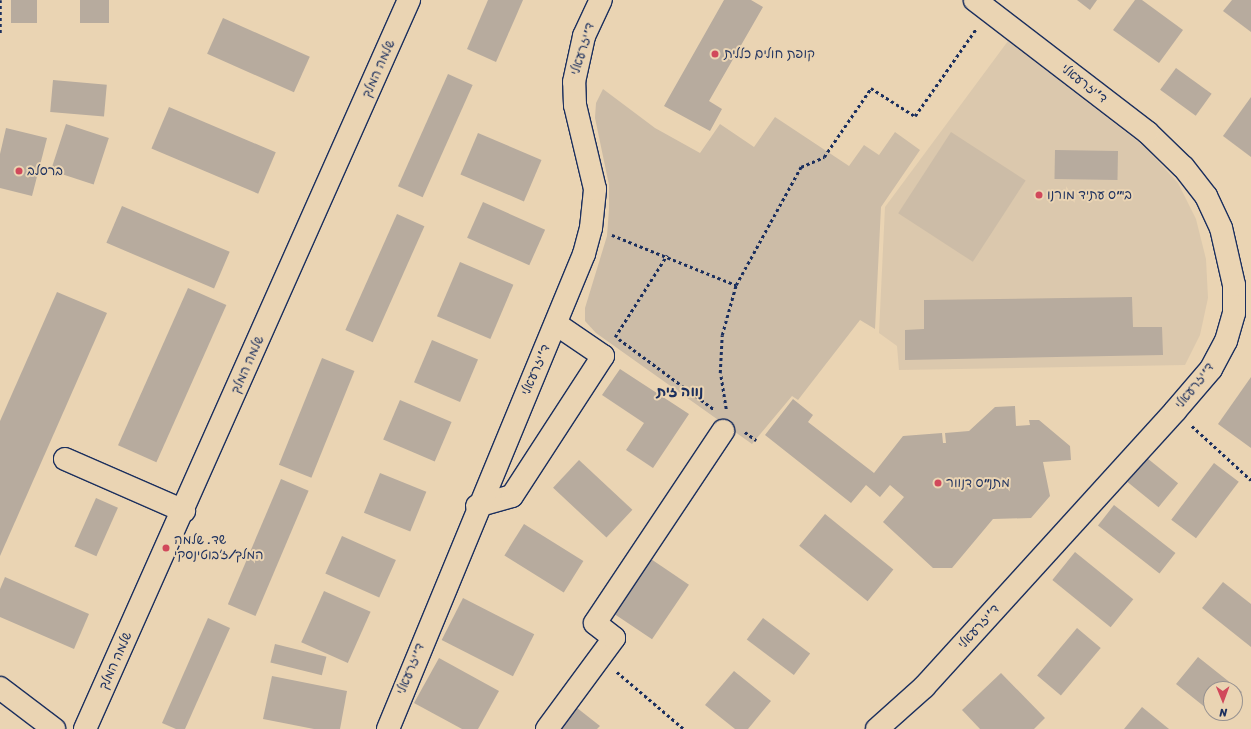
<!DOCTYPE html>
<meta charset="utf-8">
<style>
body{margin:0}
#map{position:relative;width:1251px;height:729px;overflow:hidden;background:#ead4b3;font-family:Sriracha,"Playpen Sans Hebrew",sans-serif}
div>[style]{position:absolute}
.built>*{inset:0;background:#dbc8ad}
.green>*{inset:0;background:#ccbca7;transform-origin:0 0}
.building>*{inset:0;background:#b7ab9e;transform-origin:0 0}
.path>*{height:2.5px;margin-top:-1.25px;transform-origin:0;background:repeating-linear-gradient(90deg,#1b2f5e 0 3px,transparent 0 6px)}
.roads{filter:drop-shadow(1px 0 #1b2f5e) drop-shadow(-1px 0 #1b2f5e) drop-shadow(0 1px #1b2f5e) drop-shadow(0 -1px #1b2f5e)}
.minor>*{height:22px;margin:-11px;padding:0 11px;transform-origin:11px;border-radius:11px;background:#ead4b3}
.dots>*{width:11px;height:11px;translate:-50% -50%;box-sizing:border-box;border:2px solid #ead4b3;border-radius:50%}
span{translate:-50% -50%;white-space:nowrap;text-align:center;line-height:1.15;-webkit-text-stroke:4px #ead4b3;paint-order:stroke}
.street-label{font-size:13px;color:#1b2f5e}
.poi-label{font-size:13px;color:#1b2f5e}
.left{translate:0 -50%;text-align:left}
.neighbourhood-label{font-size:14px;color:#1b2f5e;font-weight:700}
.north{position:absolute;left:1203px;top:681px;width:40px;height:40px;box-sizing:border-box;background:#ead4b3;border:1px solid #979291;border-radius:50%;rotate:179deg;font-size:11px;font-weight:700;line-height:16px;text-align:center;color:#1b2f5e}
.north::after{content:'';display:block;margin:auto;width:14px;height:18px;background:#d1495b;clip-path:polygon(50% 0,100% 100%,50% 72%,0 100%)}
</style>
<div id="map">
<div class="built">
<div style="clip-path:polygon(1008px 41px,1145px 147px,1178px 183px,1196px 219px,1206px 259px,1208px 298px,1200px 335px,1185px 365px,899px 370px,897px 346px,879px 333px,885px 207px)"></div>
</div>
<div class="green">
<div style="clip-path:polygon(603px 89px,655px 128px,700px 153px,720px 124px,754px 147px,775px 117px,849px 166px,864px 145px,879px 155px,895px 132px,920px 150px,881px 207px,875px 329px,860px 320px,798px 400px,792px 396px,752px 444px,596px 333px,585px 321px,585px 308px,607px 236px,609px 209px,609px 185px,595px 118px,596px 103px)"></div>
<div style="left:951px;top:132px;width:89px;height:97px;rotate:33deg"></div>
</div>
<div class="building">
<div style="left:11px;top:0;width:26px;height:23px"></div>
<div style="left:80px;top:0;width:29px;height:23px"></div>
<div style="clip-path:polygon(488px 0,523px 0,496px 62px,467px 49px)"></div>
<div style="clip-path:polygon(724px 0,751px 0,763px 7px,709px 101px,722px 109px,710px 131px,664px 106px)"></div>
<div style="clip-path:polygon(1077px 0,1097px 0,1090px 10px)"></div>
<div style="clip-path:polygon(1135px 0,1142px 0,1183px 30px,1159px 63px,1113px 30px)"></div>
<div style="clip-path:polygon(1232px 0,1251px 0,1251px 32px,1223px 11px)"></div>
<div style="left:223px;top:18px;width:95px;height:39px;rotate:24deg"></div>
<div style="left:1176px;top:68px;width:44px;height:27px;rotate:36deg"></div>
<div style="left:448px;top:74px;width:27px;height:123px;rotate:24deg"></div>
<div style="left:53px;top:80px;width:54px;height:32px;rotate:5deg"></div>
<div style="clip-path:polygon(1251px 97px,1251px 157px,1223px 136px)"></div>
<div style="left:169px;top:107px;width:116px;height:45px;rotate:23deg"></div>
<div style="left:66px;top:124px;width:45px;height:49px;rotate:18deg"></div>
<div style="clip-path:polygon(6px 128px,47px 138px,32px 196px,0 188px,0 154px)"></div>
<div style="left:478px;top:133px;width:69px;height:45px;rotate:23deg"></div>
<div style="left:1055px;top:150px;width:63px;height:29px;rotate:1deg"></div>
<div style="left:483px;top:202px;width:68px;height:39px;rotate:24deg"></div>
<div style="left:122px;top:206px;width:117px;height:40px;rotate:23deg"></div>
<div style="left:397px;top:214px;width:30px;height:127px;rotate:24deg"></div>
<div style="left:460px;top:262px;width:58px;height:59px;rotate:23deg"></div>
<div style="left:188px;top:288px;width:42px;height:172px;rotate:24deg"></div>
<div style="clip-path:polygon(57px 292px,107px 313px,0 556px,0 421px)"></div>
<div style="clip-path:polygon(1132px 297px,1133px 327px,1162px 327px,1163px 355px,905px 360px,905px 330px,924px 329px,924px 300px)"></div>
<div style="left:432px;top:340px;width:50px;height:46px;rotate:23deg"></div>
<div style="left:322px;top:358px;width:35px;height:115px;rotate:22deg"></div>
<div style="clip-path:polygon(620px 369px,689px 414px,653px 468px,626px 450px,644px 423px,602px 395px)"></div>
<div style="clip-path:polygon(1251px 377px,1251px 448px,1218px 424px)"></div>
<div style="clip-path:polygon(793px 399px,813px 415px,808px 422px,874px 473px,903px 436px,942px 433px,943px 443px,946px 443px,945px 433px,969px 431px,995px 407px,1015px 406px,1016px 426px,1030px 425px,1029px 420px,1039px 420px,1070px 446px,1071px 460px,1043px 462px,1050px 496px,1031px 518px,993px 519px,952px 568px,933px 568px,883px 522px,904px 497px,890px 485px,880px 497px,866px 485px,851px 503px,765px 435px)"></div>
<div style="left:400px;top:400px;width:56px;height:43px;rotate:23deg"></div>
<div style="left:1147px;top:458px;width:40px;height:31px;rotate:39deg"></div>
<div style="left:579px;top:460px;width:73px;height:38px;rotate:43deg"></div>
<div style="left:1214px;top:463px;width:31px;height:71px;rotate:37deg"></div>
<div style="left:380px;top:473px;width:50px;height:43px;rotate:22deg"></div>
<div style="left:281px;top:479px;width:30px;height:136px;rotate:23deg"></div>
<div style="left:96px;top:498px;width:24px;height:53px;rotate:24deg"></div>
<div style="left:1114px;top:505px;width:78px;height:26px;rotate:38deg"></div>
<div style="left:825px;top:514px;width:88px;height:41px;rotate:39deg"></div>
<div style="left:524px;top:524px;width:70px;height:37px;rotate:32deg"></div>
<div style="left:342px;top:536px;width:59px;height:41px;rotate:24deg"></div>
<div style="left:1075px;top:552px;width:75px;height:36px;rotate:39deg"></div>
<div style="left:645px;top:555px;width:53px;height:66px;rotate:34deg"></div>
<div style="clip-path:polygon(5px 577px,89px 614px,74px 649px,0 617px,0 589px)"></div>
<div style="clip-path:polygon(1223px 582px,1251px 604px,1251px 647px,1202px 608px)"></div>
<div style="left:324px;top:591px;width:51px;height:56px;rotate:24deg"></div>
<div style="left:463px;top:598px;width:80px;height:47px;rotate:27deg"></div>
<div style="clip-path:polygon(208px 618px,230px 628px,185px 729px,176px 729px,162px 723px)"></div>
<div style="left:763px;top:618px;width:59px;height:27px;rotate:37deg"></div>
<div style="left:1077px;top:628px;width:31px;height:62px;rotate:40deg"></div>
<div style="left:275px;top:644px;width:53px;height:19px;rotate:14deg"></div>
<div style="clip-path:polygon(1198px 657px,1242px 692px,1235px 701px,1235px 689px,1211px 689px,1211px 712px,1176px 684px)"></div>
<div style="clip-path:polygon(439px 658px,499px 691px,478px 729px,462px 729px,414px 703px)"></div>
<div style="clip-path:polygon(734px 671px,771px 701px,748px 729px,735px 729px,705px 705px)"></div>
<div style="clip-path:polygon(1001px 673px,1045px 718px,1034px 729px,980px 729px,962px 710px)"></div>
<div style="clip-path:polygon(272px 676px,347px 691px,340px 729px,314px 729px,263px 719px)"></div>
<div style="clip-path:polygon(572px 704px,600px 726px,597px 729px,552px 729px)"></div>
<div style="clip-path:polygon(1142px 707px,1169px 729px,1124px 729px)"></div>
<div style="clip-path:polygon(1213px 713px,1226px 713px,1221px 719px)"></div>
</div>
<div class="path">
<div style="left:0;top:33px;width:33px;rotate:-90deg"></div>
<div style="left:612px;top:235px;width:134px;rotate:22deg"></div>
<div style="left:615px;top:337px;width:97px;rotate:-57.6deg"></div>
<div style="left:619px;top:339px;width:119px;rotate:36.5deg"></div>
<div style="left:726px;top:409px;width:36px;rotate:-99deg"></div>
<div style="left:720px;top:373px;width:38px;rotate:-87deg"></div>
<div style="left:722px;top:335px;width:52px;rotate:-74.4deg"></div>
<div style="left:736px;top:285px;width:135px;rotate:-61.2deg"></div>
<div style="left:801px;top:167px;width:25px;rotate:-23deg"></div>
<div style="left:824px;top:157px;width:83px;rotate:-55.7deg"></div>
<div style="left:871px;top:88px;width:52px;rotate:32.5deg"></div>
<div style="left:915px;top:116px;width:106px;rotate:-55deg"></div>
<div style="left:1192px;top:426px;width:80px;rotate:42.5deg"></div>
<div style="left:745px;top:432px;width:14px;rotate:36deg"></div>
<div style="left:617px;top:672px;width:88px;rotate:40.4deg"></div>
</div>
<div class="roads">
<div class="minor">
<div style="left:65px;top:459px;width:130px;rotate:23.6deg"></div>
<div style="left:477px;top:506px;width:36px;rotate:-16deg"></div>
<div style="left:512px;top:496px;width:167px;rotate:-57deg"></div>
<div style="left:603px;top:356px;width:57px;rotate:-145.8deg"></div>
<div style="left:0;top:688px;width:68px;rotate:37.2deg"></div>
<div style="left:85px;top:729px;width:798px;rotate:-66.04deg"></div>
<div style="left:388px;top:729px;width:514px;rotate:-67.58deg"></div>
<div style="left:584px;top:254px;width:27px;rotate:-75deg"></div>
<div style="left:591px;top:228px;width:39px;rotate:-84deg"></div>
<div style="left:595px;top:189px;width:86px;rotate:-103.4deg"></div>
<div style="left:575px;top:105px;width:23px;rotate:-92deg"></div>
<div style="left:574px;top:82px;width:47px;rotate:-77.7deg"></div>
<div style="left:584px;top:36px;width:40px;rotate:-65deg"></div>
<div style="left:547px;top:729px;width:113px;rotate:-53.6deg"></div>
<div style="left:614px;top:638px;width:24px;rotate:-142deg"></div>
<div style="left:595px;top:623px;width:231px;rotate:-56.3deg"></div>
<div style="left:877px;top:729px;width:63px;rotate:-41.8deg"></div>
<div style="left:924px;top:687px;width:373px;rotate:-47.7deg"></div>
<div style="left:1175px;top:411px;width:55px;rotate:-49.4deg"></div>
<div style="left:1211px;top:369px;width:32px;rotate:-62deg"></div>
<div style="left:1226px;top:341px;width:29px;rotate:-74deg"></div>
<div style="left:1234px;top:313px;width:28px;rotate:-90deg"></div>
<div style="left:1234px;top:285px;width:58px;rotate:-102.8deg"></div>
<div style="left:1221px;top:228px;width:35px;rotate:-115deg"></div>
<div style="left:1206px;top:196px;width:37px;rotate:-128deg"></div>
<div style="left:1183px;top:167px;width:50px;rotate:-135.8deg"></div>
<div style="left:1147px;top:132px;width:217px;rotate:-142.5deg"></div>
</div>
</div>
<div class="dots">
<div style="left:715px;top:54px;background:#d1495b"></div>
<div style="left:19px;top:171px;background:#d1495b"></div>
<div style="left:1039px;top:195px;background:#d1495b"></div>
<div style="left:938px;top:483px;background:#d1495b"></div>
<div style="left:166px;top:548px;background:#d1495b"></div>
</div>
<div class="street-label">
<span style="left:583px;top:49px;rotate:-73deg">ד'יזרעאלי</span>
<span style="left:379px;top:69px;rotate:-66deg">שלמה המלך</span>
<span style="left:1084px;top:84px;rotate:38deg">ד'יזרעאלי</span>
<span style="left:248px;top:365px;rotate:-66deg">שלמה המלך</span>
<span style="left:536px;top:370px;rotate:-67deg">ד'יזרעאלי</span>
<span style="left:1195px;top:386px;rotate:-52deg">ד'יזרעאלי</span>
<span style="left:979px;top:627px;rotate:-48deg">ד'יזרעאלי</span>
<span style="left:116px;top:661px;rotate:-66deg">שלמה המלך</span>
<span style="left:411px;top:669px;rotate:-68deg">ד'יזרעאלי</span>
</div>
<div class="poi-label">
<span class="left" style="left:724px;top:54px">קופת חולים כללית</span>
<span class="left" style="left:27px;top:171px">ברסלב</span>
<span class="left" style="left:1047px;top:195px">בי"ס עתיד מורנו</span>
<span class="left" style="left:946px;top:483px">מתנ"ס דנוור</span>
<span class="left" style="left:174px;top:548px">שד. שלמה<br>המלך/ז׳בוטינסקי</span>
</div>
<div class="neighbourhood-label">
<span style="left:680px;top:392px">נווה זית</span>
</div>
<div class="north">N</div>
</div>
